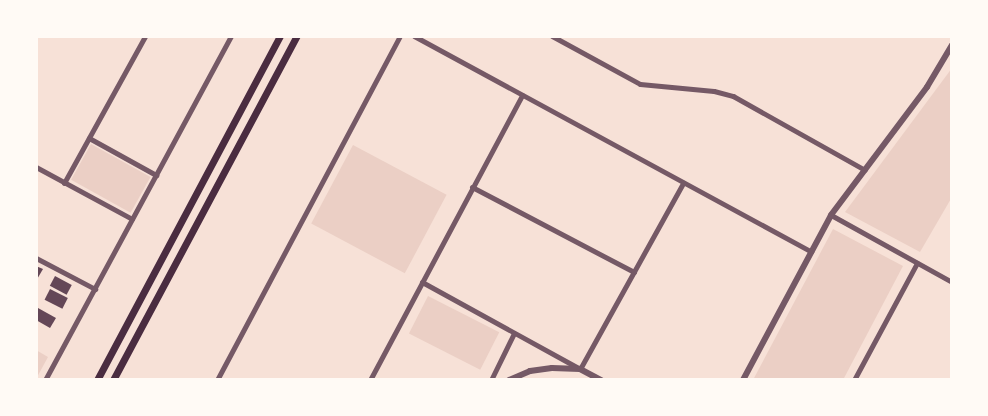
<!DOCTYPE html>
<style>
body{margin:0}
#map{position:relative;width:988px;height:416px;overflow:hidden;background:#f7e1d7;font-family:Cabin,sans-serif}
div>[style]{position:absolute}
.green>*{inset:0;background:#ebcfc5;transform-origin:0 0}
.building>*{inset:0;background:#644757;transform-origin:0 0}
.minor>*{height:5px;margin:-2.5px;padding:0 2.5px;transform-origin:2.5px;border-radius:2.5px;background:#755966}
.tertiary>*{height:6px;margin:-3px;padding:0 3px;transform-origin:3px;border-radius:3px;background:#755966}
.secondary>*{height:7px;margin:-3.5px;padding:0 3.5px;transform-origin:3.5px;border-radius:3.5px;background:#4a2c40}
span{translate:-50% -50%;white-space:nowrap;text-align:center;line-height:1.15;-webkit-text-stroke:4.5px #fffaf5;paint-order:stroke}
.frame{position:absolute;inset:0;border:38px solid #fffaf5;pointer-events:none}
</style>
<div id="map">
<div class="green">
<div style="clip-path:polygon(952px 68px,952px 197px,920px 252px,845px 212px)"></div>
<div style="left:91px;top:144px;width:68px;height:41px;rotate:29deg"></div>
<div style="left:353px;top:145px;width:106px;height:89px;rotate:28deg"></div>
<div style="clip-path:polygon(833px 229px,903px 266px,843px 380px,753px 380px)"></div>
<div style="left:428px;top:296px;width:80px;height:42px;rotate:27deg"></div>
<div style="clip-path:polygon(36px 350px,48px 357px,36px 379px)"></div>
</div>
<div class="building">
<div style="clip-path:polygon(36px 266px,43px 269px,36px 281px)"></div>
<div style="left:55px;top:276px;width:19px;height:11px;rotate:28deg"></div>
<div style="left:50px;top:289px;width:20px;height:12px;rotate:27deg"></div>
<div style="clip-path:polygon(38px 308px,56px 318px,50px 328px,36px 320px)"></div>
</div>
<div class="minor">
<div style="left:414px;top:36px;width:452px;rotate:28.5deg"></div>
<div style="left:552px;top:36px;width:100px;rotate:28.6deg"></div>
<div style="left:640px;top:84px;width:74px;rotate:5.4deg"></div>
<div style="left:714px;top:91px;width:20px;rotate:15deg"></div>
<div style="left:733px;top:96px;width:151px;rotate:29.3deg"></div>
<div style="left:89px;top:138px;width:77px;rotate:28.9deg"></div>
<div style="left:36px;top:167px;width:109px;rotate:28.4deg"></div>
<div style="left:64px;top:183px;width:168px;rotate:-61.1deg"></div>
<div style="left:472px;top:187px;width:183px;rotate:27.7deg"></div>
<div style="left:831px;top:215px;width:138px;rotate:29deg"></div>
<div style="left:36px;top:258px;width:67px;rotate:27.7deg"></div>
<div style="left:422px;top:282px;width:180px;rotate:28.8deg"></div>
<div style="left:580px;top:369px;width:213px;rotate:-61deg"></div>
<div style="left:45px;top:380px;width:391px;rotate:-61.6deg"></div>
<div style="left:217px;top:380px;width:390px;rotate:-62deg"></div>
<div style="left:370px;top:380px;width:323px;rotate:-61.9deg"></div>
<div style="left:491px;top:380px;width:52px;rotate:-63.9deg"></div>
<div style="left:854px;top:380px;width:133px;rotate:-61.7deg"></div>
<div style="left:951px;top:380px;width:1px;rotate:-45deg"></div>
</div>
<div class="tertiary">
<div style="left:509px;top:380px;width:23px;rotate:-23deg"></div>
<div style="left:530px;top:371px;width:22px;rotate:-8deg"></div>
<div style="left:552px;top:368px;width:28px;rotate:2deg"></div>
<div style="left:580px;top:369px;width:24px;rotate:28deg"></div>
<div style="left:743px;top:380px;width:187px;rotate:-61.9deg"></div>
<div style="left:831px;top:215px;width:160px;rotate:-53.1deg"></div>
<div style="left:927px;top:87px;width:49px;rotate:-59.2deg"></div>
</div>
<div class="secondary">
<div style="left:97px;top:380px;width:390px;rotate:-62deg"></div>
<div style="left:113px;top:380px;width:390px;rotate:-61.9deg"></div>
</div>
<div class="frame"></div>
</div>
